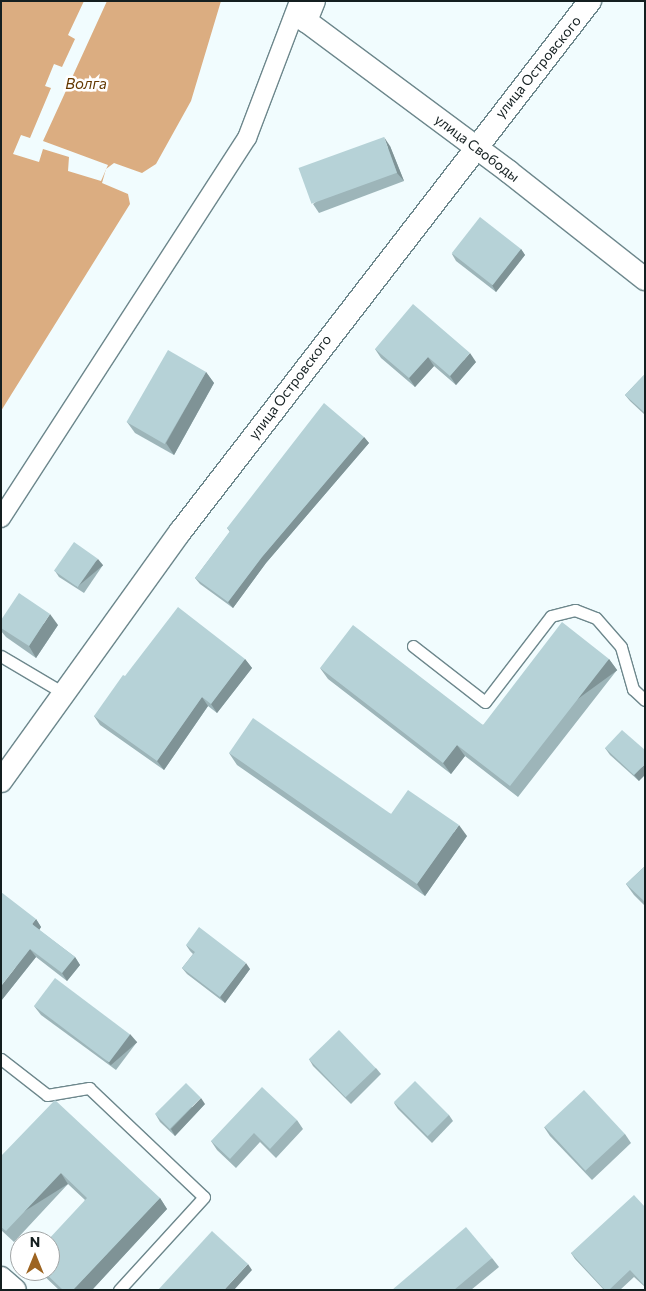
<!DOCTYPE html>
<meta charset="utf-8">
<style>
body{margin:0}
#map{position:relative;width:646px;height:1291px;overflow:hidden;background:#f1fcfe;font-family:Commissioner,sans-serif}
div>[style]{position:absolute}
.water>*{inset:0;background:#dbad81}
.pier>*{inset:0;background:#f1fcfe}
.roads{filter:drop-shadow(1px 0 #6d878c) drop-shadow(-1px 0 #6d878c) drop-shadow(0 1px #6d878c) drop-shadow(0 -1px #6d878c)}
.service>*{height:11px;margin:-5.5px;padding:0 5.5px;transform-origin:5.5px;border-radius:5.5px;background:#fff}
.pedestrian>*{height:18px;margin:-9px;padding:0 9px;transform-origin:9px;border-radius:9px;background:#fff}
.minor>*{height:22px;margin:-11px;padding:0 11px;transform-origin:11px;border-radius:11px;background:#fff}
.wall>*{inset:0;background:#9db5b9}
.shaded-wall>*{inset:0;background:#7f9396;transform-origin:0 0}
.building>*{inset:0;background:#b6d2d7;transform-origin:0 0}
span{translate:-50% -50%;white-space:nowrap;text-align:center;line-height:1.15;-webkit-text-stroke:5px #fff;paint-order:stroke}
.street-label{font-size:14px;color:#141f20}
.water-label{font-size:15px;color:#633800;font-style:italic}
.frame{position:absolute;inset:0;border:2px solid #141f20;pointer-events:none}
.north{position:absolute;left:10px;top:1231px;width:50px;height:50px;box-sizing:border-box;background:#fff;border:1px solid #a1a5a6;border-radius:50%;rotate:0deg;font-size:14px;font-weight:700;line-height:20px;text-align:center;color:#141f20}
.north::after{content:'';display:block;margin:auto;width:18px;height:22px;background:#9d6421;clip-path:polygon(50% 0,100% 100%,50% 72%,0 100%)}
</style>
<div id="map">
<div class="water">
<div style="clip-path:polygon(1px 1px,221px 1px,191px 101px,156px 164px,142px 173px,114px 163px,106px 169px,102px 183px,128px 194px,130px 204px,1px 411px)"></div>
</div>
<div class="pier">
<div style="clip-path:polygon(84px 1px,107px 1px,43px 141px,108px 165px,101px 181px,68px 171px,69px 157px,43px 149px,39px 162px,13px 154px,21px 135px,30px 138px,51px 88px,45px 86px,54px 64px,62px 67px,75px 39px,68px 35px)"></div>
</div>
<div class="roads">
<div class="service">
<div style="left:413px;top:646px;width:91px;rotate:37.9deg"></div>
<div style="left:485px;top:702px;width:108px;rotate:-52.5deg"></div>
<div style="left:551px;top:616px;width:25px;rotate:-14deg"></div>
<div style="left:575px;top:610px;width:22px;rotate:21deg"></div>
<div style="left:596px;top:618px;width:38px;rotate:49deg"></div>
<div style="left:621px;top:647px;width:44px;rotate:74.1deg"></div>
<div style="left:633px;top:689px;width:16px;rotate:43deg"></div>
<div style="left:1px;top:656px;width:74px;rotate:30.7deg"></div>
<div style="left:1px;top:1059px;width:58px;rotate:38deg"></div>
<div style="left:47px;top:1095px;width:43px;rotate:-9.5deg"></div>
<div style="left:89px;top:1088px;width:158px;rotate:43.5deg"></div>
<div style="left:204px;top:1197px;width:126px;rotate:132.4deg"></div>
</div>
<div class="pedestrian">
<div style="left:1px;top:518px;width:453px;rotate:-57.1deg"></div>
<div style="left:247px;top:138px;width:147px;rotate:-69.2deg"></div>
</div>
<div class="minor">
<div style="left:314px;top:1px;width:22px;rotate:112deg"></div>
<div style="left:306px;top:21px;width:253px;rotate:36.6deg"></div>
<div style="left:509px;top:172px;width:173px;rotate:38.2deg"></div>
<div style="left:1px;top:781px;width:307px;rotate:-54.3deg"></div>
<div style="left:180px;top:532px;width:671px;rotate:-52.33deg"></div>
<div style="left:1px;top:1278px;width:18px;rotate:41deg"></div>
</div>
</div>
<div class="wall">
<div style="clip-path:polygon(390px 146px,404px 181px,319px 213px,313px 204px)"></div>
<div style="clip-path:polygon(521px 249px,525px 255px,496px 292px,456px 261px,452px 254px)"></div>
<div style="clip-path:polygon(375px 349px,476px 362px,456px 385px,434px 366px,415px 387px,381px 358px)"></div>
<div style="clip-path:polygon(206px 372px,214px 383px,174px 455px,135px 433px,127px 422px)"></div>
<div style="clip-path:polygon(645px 374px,645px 415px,630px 401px,625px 395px)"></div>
<div style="clip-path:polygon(364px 437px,369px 443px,266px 563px,233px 608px,200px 584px,195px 578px,230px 532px,227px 528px)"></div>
<div style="clip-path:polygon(103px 565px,84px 593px,59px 577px,55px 571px)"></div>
<div style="clip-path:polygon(1px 620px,58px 625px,36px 658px,6px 637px,1px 631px)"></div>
<div style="clip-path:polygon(245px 659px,252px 668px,217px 713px,208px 706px,164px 770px,100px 725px,94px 716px)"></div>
<div style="clip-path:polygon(609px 659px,617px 670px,518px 797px,465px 756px,451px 774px,328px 679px,320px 668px,483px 725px)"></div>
<div style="clip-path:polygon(605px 748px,645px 750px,639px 781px,610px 755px)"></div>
<div style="clip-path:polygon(229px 753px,391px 814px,467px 836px,425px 896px,237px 765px)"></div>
<div style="clip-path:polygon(645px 866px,645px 906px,634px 895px,626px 884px)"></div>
<div style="clip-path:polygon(36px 919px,41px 927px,39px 930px,75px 957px,80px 965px,67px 981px,36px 957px,1px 1001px)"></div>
<div style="clip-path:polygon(186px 945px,250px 969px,225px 1003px,187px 974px,182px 968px,193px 954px,190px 951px)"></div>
<div style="clip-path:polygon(34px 1006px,137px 1042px,116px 1070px,41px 1015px)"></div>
<div style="clip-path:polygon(309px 1059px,376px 1068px,381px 1074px,351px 1104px,313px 1066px)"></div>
<div style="clip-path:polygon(394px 1103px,449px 1115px,453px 1121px,432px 1143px,398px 1109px)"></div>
<div style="clip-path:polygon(205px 1104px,175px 1136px,160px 1122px,156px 1115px)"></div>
<div style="clip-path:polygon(297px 1120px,303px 1129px,276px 1158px,260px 1142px,236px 1168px,217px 1150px,211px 1141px)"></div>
<div style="clip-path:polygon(544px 1127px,625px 1134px,631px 1143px,592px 1180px,550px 1136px)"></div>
<div style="clip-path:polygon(1px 1156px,160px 1198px,167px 1209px,92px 1290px,59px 1290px,39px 1271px,50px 1271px,85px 1200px,68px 1184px,14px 1242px,1px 1230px)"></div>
<div style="clip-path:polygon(645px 1207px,645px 1287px,634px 1277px,620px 1290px,604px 1290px,575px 1259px,571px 1253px)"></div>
<div style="clip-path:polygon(492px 1258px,499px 1267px,471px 1290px,392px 1290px)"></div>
</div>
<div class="shaded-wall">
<div style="clip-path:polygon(384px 137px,390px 146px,404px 181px,397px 173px)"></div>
<div style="clip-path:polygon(521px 249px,525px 255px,496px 292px,492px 285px)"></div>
<div style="clip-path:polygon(470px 353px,476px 362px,456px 385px,450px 376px)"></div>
<div style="clip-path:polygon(428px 357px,434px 366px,415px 387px,409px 378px)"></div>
<div style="clip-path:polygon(206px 372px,214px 383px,174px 455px,166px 443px)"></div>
<div style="clip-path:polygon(364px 437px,369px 443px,266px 563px,233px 608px,228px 602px,262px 557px)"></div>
<div style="left:98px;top:559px;width:8px;height:34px;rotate:50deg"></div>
<div style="clip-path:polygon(50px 614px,58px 625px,36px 658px,29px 646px)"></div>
<div style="clip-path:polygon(245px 659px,252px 668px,217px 713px,211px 704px)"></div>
<div style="left:609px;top:659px;width:14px;height:161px;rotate:54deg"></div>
<div style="clip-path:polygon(202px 697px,208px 706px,164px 770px,157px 761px)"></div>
<div style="clip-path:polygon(457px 745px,465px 756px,451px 774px,443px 763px)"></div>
<div style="clip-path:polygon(645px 764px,645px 775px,639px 781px,634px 775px)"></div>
<div style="clip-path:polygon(459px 825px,467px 836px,425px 896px,417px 884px)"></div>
<div style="clip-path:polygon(36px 919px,41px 927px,38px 932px,32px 924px)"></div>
<div style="clip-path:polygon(30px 949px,36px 957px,1px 1001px,1px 986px)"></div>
<div style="clip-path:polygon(75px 957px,80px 965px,67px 981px,62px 973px)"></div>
<div style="clip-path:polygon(246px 963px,250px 969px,225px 1003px,220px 997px)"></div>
<div style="left:130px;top:1034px;width:11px;height:35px;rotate:49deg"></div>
<div style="clip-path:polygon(201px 1098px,205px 1104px,175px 1136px,171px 1129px)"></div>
<div style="left:61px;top:1173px;width:13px;height:80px;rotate:58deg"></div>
<div style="clip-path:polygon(160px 1198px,167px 1209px,92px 1290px,73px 1290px)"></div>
<div style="clip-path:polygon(248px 1264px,252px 1270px,234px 1290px,224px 1290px)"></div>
</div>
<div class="building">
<div style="left:384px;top:137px;width:38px;height:91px;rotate:70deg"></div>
<div style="left:480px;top:217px;width:52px;height:46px;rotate:38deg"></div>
<div style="clip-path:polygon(413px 304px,470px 353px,450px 376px,428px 357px,409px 378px,375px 349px)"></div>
<div style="left:168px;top:350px;width:44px;height:83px;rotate:30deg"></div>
<div style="clip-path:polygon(645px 374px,645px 413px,625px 395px)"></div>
<div style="clip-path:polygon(324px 403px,364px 437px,262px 557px,228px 602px,195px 578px,230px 531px,227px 528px)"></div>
<div style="left:74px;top:542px;width:29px;height:35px;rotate:35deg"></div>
<div style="clip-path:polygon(19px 593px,50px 614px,29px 646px,1px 628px,1px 620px)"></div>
<div style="clip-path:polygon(178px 607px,245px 659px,211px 704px,202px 697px,157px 761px,94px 716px,123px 675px,125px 676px)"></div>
<div style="clip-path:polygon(562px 622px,609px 659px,510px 786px,457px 745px,443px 763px,320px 668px,353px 625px,483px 725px)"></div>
<div style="clip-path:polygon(253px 718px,391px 814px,408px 790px,459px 825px,417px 884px,229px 753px)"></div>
<div style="clip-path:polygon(622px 730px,645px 750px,645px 764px,634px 775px,605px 748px)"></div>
<div style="clip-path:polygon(645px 866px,645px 902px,626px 884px)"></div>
<div style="clip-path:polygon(1px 892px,36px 919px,32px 924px,75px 957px,62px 973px,30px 949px,1px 986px)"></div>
<div style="clip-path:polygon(199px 927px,246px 963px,220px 997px,182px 968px,195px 952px,186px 945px)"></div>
<div style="left:55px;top:978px;width:94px;height:35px;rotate:37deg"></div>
<div style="left:339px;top:1030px;width:53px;height:42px;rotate:46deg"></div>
<div style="left:415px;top:1081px;width:48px;height:30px;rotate:45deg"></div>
<div style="left:186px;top:1083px;width:21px;height:44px;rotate:45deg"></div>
<div style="clip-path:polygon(262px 1087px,297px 1120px,270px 1149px,254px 1133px,230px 1159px,211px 1141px)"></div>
<div style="left:584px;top:1090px;width:60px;height:54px;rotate:47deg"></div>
<div style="clip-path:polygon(55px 1100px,160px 1198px,73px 1290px,63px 1290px,43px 1271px,50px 1271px,50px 1241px,47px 1241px,87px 1198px,61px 1173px,6px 1231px,1px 1227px,1px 1156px)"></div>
<div style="clip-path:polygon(634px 1195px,645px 1207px,645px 1286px,630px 1270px,609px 1290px,605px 1290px,571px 1253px)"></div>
<div style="clip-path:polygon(466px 1227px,492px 1258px,454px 1290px,392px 1290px)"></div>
<div style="clip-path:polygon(212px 1231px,248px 1264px,224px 1290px,158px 1290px)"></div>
</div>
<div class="street-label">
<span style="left:538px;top:67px;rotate:-51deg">улица Островского</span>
<span style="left:477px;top:148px;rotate:37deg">улица Свободы</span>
<span style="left:290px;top:387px;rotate:-53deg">улица Островского</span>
</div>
<div class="water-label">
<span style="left:86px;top:84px">Волга</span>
</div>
<div class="frame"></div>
<div class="north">N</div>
</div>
